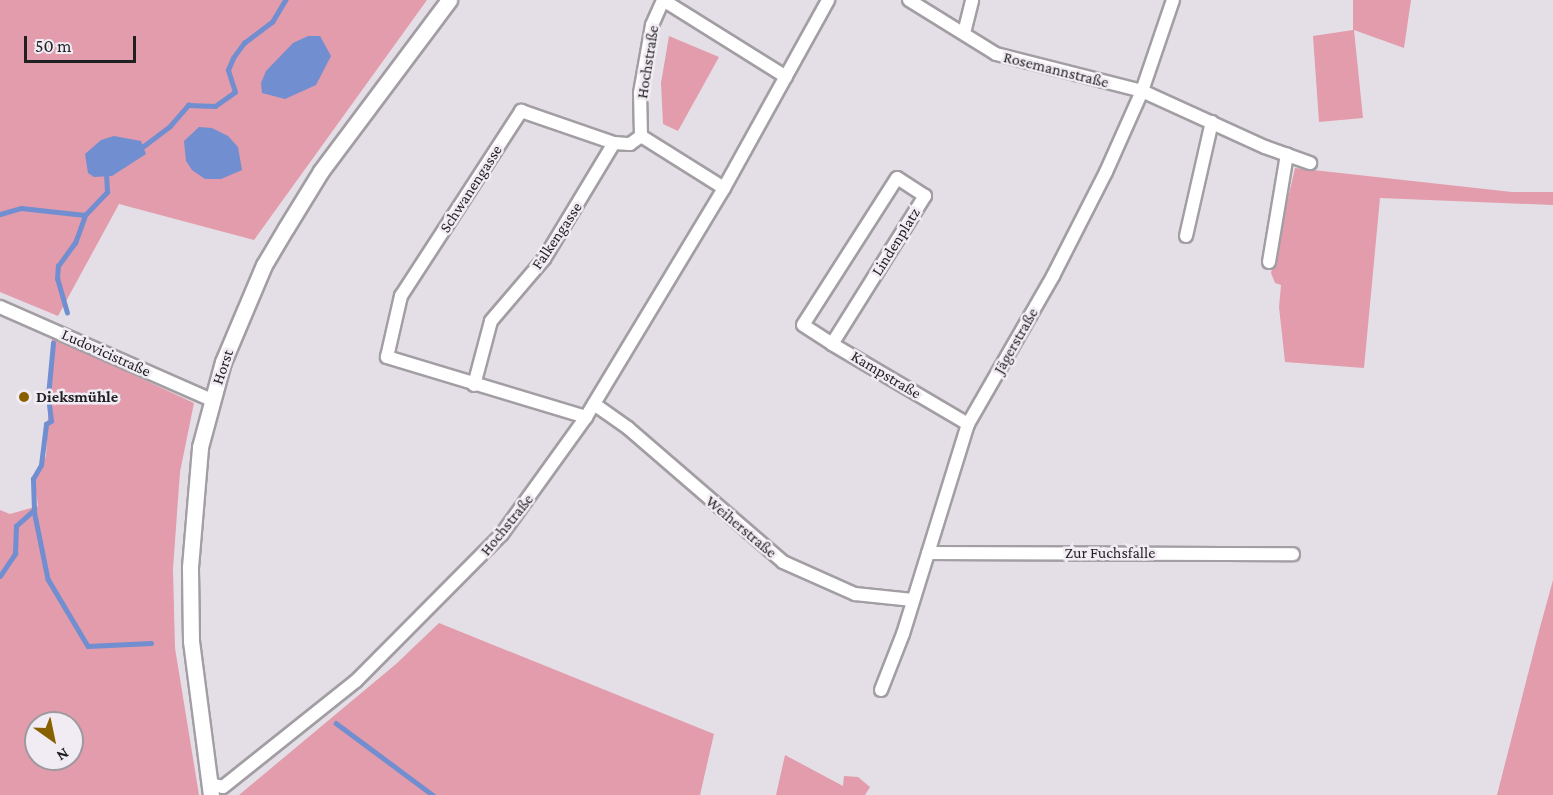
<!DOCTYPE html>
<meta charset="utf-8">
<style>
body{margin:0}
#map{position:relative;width:1553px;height:795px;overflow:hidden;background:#e4dfe6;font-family:"Crimson Pro",serif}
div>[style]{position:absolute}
.green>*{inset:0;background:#e29cab}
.water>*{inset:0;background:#718ed0}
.stream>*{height:4.5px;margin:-2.25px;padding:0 2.25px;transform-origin:2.25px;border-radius:2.25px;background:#718ed0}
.roads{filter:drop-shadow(2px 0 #a29ea4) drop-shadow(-2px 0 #a29ea4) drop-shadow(0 2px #a29ea4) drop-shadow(0 -2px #a29ea4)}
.minor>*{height:12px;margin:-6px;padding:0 6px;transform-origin:6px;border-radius:6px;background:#fff}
.tertiary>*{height:15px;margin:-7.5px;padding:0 7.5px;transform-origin:7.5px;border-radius:7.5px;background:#fff}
.dots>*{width:16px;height:16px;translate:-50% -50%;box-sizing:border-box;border:3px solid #f1ecf3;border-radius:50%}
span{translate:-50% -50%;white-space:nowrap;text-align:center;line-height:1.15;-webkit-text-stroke:5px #f1ecf3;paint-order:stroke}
.street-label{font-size:16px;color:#201f21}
.poi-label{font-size:16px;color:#201f21;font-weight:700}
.left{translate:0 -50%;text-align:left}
.north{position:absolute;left:24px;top:711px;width:60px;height:60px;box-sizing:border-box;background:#f1ecf3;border:2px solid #9d9a9f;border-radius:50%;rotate:147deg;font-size:16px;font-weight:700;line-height:24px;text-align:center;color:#201f21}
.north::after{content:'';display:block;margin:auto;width:21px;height:27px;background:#896000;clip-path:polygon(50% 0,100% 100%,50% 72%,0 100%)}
.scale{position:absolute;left:24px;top:36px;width:112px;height:27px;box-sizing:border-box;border:3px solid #201f21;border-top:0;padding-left:8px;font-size:18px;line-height:21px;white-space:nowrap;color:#201f21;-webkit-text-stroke:4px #f1ecf3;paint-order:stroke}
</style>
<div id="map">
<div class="green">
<div style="clip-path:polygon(0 0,427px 0,254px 240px,119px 204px,58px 316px,0 292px)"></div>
<div style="clip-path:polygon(1353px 0,1411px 0,1404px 48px,1354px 30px,1363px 118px,1319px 122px,1313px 36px,1353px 30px)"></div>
<div style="clip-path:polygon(669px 36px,719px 57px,678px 131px,663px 124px,661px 83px)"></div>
<div style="clip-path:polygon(1295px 168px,1512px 192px,1553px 192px,1553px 205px,1380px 198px,1364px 368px,1285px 362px,1279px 307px,1281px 285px,1275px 283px,1271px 273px)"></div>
<div style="clip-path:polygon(evenodd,52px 337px,194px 403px,180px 472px,173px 569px,175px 648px,199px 795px,0 795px,0 510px,10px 514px,38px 506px,34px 479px,46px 456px,52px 337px,36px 723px,72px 723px,72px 759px,36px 759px,36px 723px)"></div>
<div style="clip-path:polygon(1553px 580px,1553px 795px,1497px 795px,1539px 631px)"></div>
<div style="clip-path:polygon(439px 623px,714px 734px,700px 795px,239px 795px,396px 664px)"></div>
<div style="clip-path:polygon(785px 755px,843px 786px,844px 776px,858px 777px,870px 787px,865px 795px,776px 795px)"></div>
</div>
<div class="water">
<div style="clip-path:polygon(308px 36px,320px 36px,331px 56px,316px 85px,285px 99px,262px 93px,261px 83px,266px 71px,293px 43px)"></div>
<div style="clip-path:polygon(199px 127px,212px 128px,228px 136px,238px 147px,242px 170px,221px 179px,205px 179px,192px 170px,186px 161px,184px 141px)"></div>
<div style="clip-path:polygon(114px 136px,141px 141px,146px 154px,112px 176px,94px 177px,88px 173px,85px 154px,101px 140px)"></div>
</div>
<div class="stream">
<div style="left:141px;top:148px;width:36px;rotate:-37deg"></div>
<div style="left:170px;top:126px;width:28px;rotate:-49deg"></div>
<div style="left:188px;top:105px;width:27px;rotate:2deg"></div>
<div style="left:215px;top:106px;width:24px;rotate:-35deg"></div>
<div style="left:235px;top:92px;width:23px;rotate:-108deg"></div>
<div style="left:228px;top:70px;width:13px;rotate:-67deg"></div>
<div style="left:233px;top:58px;width:19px;rotate:-54deg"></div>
<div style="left:244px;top:43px;width:35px;rotate:-37deg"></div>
<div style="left:272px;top:22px;width:26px;rotate:-59deg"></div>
<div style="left:0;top:214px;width:22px;rotate:-16deg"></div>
<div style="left:21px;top:208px;width:64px;rotate:6.2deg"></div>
<div style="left:67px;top:313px;width:35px;rotate:-106deg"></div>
<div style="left:57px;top:279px;width:13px;rotate:-86deg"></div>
<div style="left:58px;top:266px;width:29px;rotate:-54deg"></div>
<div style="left:75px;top:243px;width:30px;rotate:-70deg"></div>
<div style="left:85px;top:215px;width:32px;rotate:-46deg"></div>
<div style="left:107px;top:192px;width:18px;rotate:-93deg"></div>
<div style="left:34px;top:510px;width:70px;rotate:78.5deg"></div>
<div style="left:48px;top:579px;width:78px;rotate:59.2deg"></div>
<div style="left:88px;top:646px;width:63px;rotate:-2.7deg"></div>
<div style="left:0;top:576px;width:27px;rotate:-56deg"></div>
<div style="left:15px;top:554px;width:28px;rotate:-88deg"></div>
<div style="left:16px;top:526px;width:24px;rotate:-42deg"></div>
<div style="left:34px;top:510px;width:31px;rotate:-92deg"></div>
<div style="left:33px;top:479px;width:16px;rotate:-60deg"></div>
<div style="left:41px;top:465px;width:41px;rotate:-83deg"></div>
<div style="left:46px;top:424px;width:6px;rotate:-31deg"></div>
<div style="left:51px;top:421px;width:25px;rotate:-97deg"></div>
<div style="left:48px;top:396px;width:53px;rotate:-84.6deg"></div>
<div style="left:336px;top:723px;width:121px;rotate:36.6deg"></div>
</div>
<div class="roads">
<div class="minor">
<div style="left:909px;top:0;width:102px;rotate:31.8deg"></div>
<div style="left:996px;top:54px;width:151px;rotate:14.2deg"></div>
<div style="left:1142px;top:91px;width:135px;rotate:24.5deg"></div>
<div style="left:1265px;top:147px;width:48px;rotate:19.6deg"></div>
<div style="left:964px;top:33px;width:34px;rotate:-76deg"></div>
<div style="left:641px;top:136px;width:43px;rotate:-91.3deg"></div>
<div style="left:640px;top:93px;width:69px;rotate:-80deg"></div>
<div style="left:652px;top:25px;width:27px;rotate:-66deg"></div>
<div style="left:663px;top:0;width:145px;rotate:32deg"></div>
<div style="left:641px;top:136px;width:98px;rotate:32.1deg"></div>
<div style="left:1186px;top:236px;width:117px;rotate:-77.2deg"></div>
<div style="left:1269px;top:262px;width:109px;rotate:-80.5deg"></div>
<div style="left:0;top:307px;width:232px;rotate:23.7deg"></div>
<div style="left:832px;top:344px;width:175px;rotate:-57.9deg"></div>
<div style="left:925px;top:196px;width:33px;rotate:-147deg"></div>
<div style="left:897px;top:178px;width:174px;rotate:122.6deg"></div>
<div style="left:803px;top:325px;width:35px;rotate:33deg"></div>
<div style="left:832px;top:344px;width:158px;rotate:30.5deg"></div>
<div style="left:474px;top:385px;width:66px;rotate:-75.1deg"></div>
<div style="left:491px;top:321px;width:82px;rotate:-49.5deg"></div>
<div style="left:544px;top:259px;width:135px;rotate:-58.9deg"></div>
<div style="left:614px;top:143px;width:16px;rotate:4deg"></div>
<div style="left:630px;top:144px;width:14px;rotate:-36deg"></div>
<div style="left:594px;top:404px;width:42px;rotate:35.2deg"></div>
<div style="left:628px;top:428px;width:205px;rotate:40.8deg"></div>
<div style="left:783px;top:562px;width:79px;rotate:24deg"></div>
<div style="left:855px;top:594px;width:58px;rotate:5.9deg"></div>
<div style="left:586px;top:417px;width:208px;rotate:-163.2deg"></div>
<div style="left:387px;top:357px;width:63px;rotate:-77.1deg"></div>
<div style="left:401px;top:296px;width:221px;rotate:-57deg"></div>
<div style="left:521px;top:111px;width:98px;rotate:19deg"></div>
<div style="left:928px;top:553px;width:365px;rotate:0.2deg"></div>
<div style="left:881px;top:690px;width:60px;rotate:-68.6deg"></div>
<div style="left:903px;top:634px;width:220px;rotate:-72.8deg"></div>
<div style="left:968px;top:424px;width:171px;rotate:-60.1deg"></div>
<div style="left:1053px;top:276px;width:117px;rotate:-63deg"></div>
<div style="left:1106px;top:172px;width:89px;rotate:-66deg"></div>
<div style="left:1142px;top:91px;width:96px;rotate:-71.2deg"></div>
<div style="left:210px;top:784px;width:13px;rotate:13deg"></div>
<div style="left:223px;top:787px;width:170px;rotate:-38.6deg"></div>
<div style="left:356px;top:681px;width:207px;rotate:-45.2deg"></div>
<div style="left:502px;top:534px;width:144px;rotate:-54.3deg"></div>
<div style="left:586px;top:417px;width:267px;rotate:-58.9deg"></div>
<div style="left:724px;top:188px;width:215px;rotate:-61deg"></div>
</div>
<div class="tertiary">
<div style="left:211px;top:795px;width:155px;rotate:-97.4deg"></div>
<div style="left:191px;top:641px;width:74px;rotate:-90.8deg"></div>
<div style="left:190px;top:567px;width:120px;rotate:-85.2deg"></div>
<div style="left:200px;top:447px;width:88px;rotate:-74.9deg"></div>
<div style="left:223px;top:362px;width:105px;rotate:-67.1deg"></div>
<div style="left:264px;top:265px;width:43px;rotate:-59.3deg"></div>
<div style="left:286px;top:228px;width:67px;rotate:-58.4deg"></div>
<div style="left:321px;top:171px;width:214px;rotate:-53.2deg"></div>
</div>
</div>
<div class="dots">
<div style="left:24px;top:397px;background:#896000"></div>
</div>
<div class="street-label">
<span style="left:648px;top:62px;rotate:-81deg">Hochstraße</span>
<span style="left:1056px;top:70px;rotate:14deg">Rosemannstraße</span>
<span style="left:471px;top:189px;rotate:-57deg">Schwanengasse</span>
<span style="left:557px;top:236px;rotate:-56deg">Falkengasse</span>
<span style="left:896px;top:242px;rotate:-58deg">Lindenplatz</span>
<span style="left:1016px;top:341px;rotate:-60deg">Jägerstraße</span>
<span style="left:106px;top:353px;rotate:24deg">Ludovicistraße</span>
<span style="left:223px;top:367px;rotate:-71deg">Horst</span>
<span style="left:886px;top:375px;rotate:31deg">Kampstraße</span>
<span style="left:507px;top:525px;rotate:-51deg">Hochstraße</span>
<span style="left:741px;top:527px;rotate:40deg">Weiherstraße</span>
<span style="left:1110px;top:553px">Zur Fuchsfalle</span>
</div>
<div class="poi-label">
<span class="left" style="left:36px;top:397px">Dieksmühle</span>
</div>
<div class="north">N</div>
<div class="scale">50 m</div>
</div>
